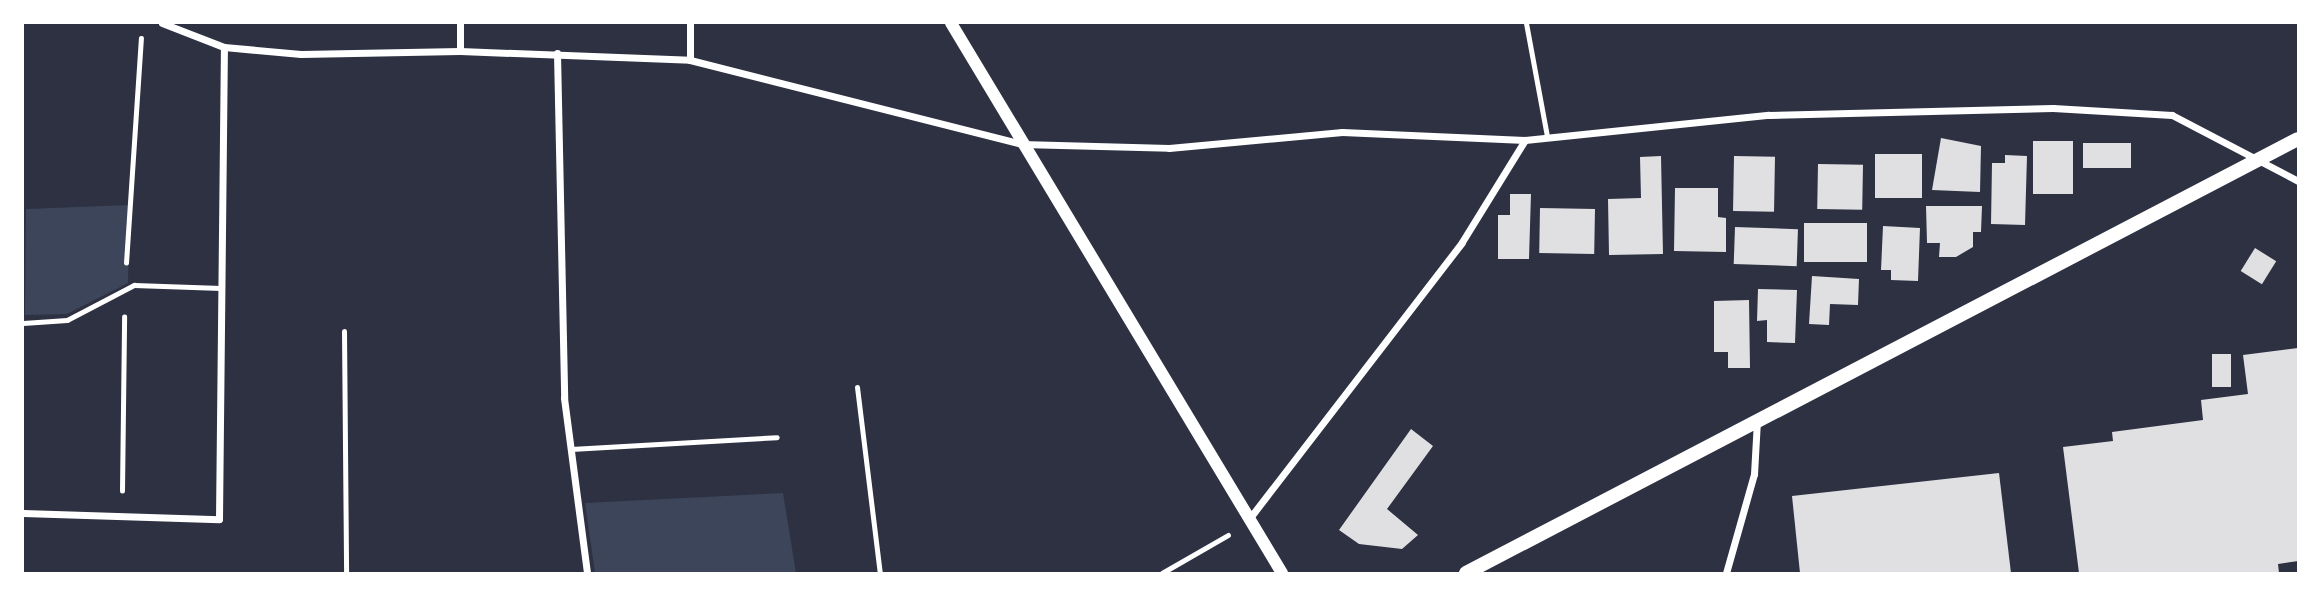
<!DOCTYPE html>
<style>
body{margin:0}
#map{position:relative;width:2321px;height:596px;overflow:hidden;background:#2d3142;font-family:"DM Sans",sans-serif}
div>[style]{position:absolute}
.green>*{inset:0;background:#3c4559}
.building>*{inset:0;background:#e0e0e3;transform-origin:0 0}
.path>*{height:4.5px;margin:-2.25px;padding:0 2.25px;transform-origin:2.25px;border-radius:2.25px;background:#fff}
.service>*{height:5px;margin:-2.5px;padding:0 2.5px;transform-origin:2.5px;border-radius:2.5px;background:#fff}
.minor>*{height:7px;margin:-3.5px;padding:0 3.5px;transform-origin:3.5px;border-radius:3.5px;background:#fff}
.tertiary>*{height:12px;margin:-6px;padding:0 6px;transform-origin:6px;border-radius:6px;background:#fff}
.secondary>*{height:14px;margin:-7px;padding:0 7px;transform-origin:7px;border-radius:7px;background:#fff}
span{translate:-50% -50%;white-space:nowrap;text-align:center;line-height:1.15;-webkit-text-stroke:7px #fff;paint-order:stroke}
.frame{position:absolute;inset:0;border:24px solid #fff;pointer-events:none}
</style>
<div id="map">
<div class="green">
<div style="clip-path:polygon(130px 205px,128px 283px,67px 314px,25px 315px,26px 209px)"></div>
<div style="clip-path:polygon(783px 493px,796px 573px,595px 573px,585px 503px)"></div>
</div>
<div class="building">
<div style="clip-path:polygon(1941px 138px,1981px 146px,1980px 192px,1932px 190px)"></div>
<div style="left:2033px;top:141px;width:40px;height:53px"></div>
<div style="left:2131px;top:143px;width:25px;height:48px;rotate:90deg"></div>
<div style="left:1875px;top:154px;width:47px;height:44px"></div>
<div style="clip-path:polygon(2005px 155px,2027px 156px,2025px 225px,1991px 224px,1992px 163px,2005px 163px)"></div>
<div style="clip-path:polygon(1661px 156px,1663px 254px,1609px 255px,1608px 199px,1641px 198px,1640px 157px)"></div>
<div style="left:1734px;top:156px;width:41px;height:55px;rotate:1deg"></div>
<div style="left:1818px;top:164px;width:45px;height:45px;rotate:1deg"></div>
<div style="clip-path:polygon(1675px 188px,1718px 188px,1718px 217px,1726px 218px,1726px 252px,1674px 251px)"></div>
<div style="clip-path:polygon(1510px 194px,1531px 194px,1529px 259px,1498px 259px,1498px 215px,1510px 215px)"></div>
<div style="clip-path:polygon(1926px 206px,1982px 206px,1981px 232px,1973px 232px,1973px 247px,1956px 257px,1939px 257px,1940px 243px,1927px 243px)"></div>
<div style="left:1540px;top:208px;width:55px;height:45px;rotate:1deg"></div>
<div style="left:1804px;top:223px;width:63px;height:39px"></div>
<div style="clip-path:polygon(1883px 226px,1920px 228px,1918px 281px,1891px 280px,1891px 270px,1881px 270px)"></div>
<div style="left:1735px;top:227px;width:63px;height:37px;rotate:2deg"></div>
<div style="left:2255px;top:248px;width:25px;height:27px;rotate:32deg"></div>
<div style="clip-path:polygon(1812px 276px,1859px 279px,1858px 305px,1830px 304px,1829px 325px,1809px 324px)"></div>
<div style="clip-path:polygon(1758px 289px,1797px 290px,1795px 343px,1767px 342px,1767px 320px,1757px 321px)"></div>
<div style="clip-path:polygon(1749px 300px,1750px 368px,1728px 368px,1728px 352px,1714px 352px,1714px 301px)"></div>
<div style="clip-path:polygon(2298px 348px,2298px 561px,2278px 564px,2279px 573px,2079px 573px,2063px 447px,2113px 441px,2112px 432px,2203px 420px,2201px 400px,2248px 394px,2243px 355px)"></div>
<div style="left:2212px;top:354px;width:19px;height:33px"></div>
<div style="clip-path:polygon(1411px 429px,1433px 446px,1387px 509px,1418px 535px,1402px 549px,1359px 544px,1339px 530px)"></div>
<div style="clip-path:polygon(1999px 473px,2011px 573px,1800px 573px,1792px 496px)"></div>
</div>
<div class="path">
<div style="left:126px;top:263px;width:225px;rotate:-86.2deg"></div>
<div style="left:122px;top:491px;width:174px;rotate:-89.3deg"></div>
<div style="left:1162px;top:573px;width:76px;rotate:-29.9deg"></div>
</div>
<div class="service">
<div style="left:1526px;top:23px;width:115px;rotate:79.5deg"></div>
<div style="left:23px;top:323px;width:44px;rotate:-3.9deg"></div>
<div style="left:67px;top:320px;width:76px;rotate:-27.6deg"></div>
<div style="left:134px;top:285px;width:87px;rotate:2deg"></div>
<div style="left:344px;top:331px;width:242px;rotate:89.5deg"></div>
<div style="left:857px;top:387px;width:187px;rotate:83deg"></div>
<div style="left:571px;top:449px;width:206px;rotate:-3.3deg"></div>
</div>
<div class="minor">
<div style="left:162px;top:23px;width:66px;rotate:21.2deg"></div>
<div style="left:224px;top:47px;width:77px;rotate:5.2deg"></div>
<div style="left:301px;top:54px;width:159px;rotate:-1.1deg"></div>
<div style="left:460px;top:51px;width:230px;rotate:2.2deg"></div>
<div style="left:690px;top:60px;width:341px;rotate:14.2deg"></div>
<div style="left:1021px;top:144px;width:148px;rotate:1.5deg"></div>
<div style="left:1169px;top:148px;width:174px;rotate:-5.3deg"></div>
<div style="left:1342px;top:132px;width:183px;rotate:2.5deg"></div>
<div style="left:1525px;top:140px;width:245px;rotate:-5.9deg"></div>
<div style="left:1769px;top:115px;width:284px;rotate:-1.4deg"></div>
<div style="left:2053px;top:108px;width:119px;rotate:3.4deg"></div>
<div style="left:2172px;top:115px;width:142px;rotate:27.6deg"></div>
<div style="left:460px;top:23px;width:28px;rotate:90deg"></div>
<div style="left:690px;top:23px;width:37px;rotate:90deg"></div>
<div style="left:557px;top:53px;width:345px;rotate:88.8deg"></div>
<div style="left:564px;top:398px;width:177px;rotate:82.5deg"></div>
<div style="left:23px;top:513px;width:196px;rotate:1.8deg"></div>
<div style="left:219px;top:519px;width:472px;rotate:-89.4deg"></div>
<div style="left:1249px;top:519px;width:349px;rotate:-52.4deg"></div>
<div style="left:1462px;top:242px;width:120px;rotate:-58.3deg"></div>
<div style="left:1726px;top:573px;width:103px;rotate:-74.2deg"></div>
<div style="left:1754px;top:474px;width:54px;rotate:-86.8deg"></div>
</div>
<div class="tertiary">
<div style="left:951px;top:23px;width:642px;rotate:58.96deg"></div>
</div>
<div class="secondary">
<div style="left:1466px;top:573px;width:938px;rotate:-27.55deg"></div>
</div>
<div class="frame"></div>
</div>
